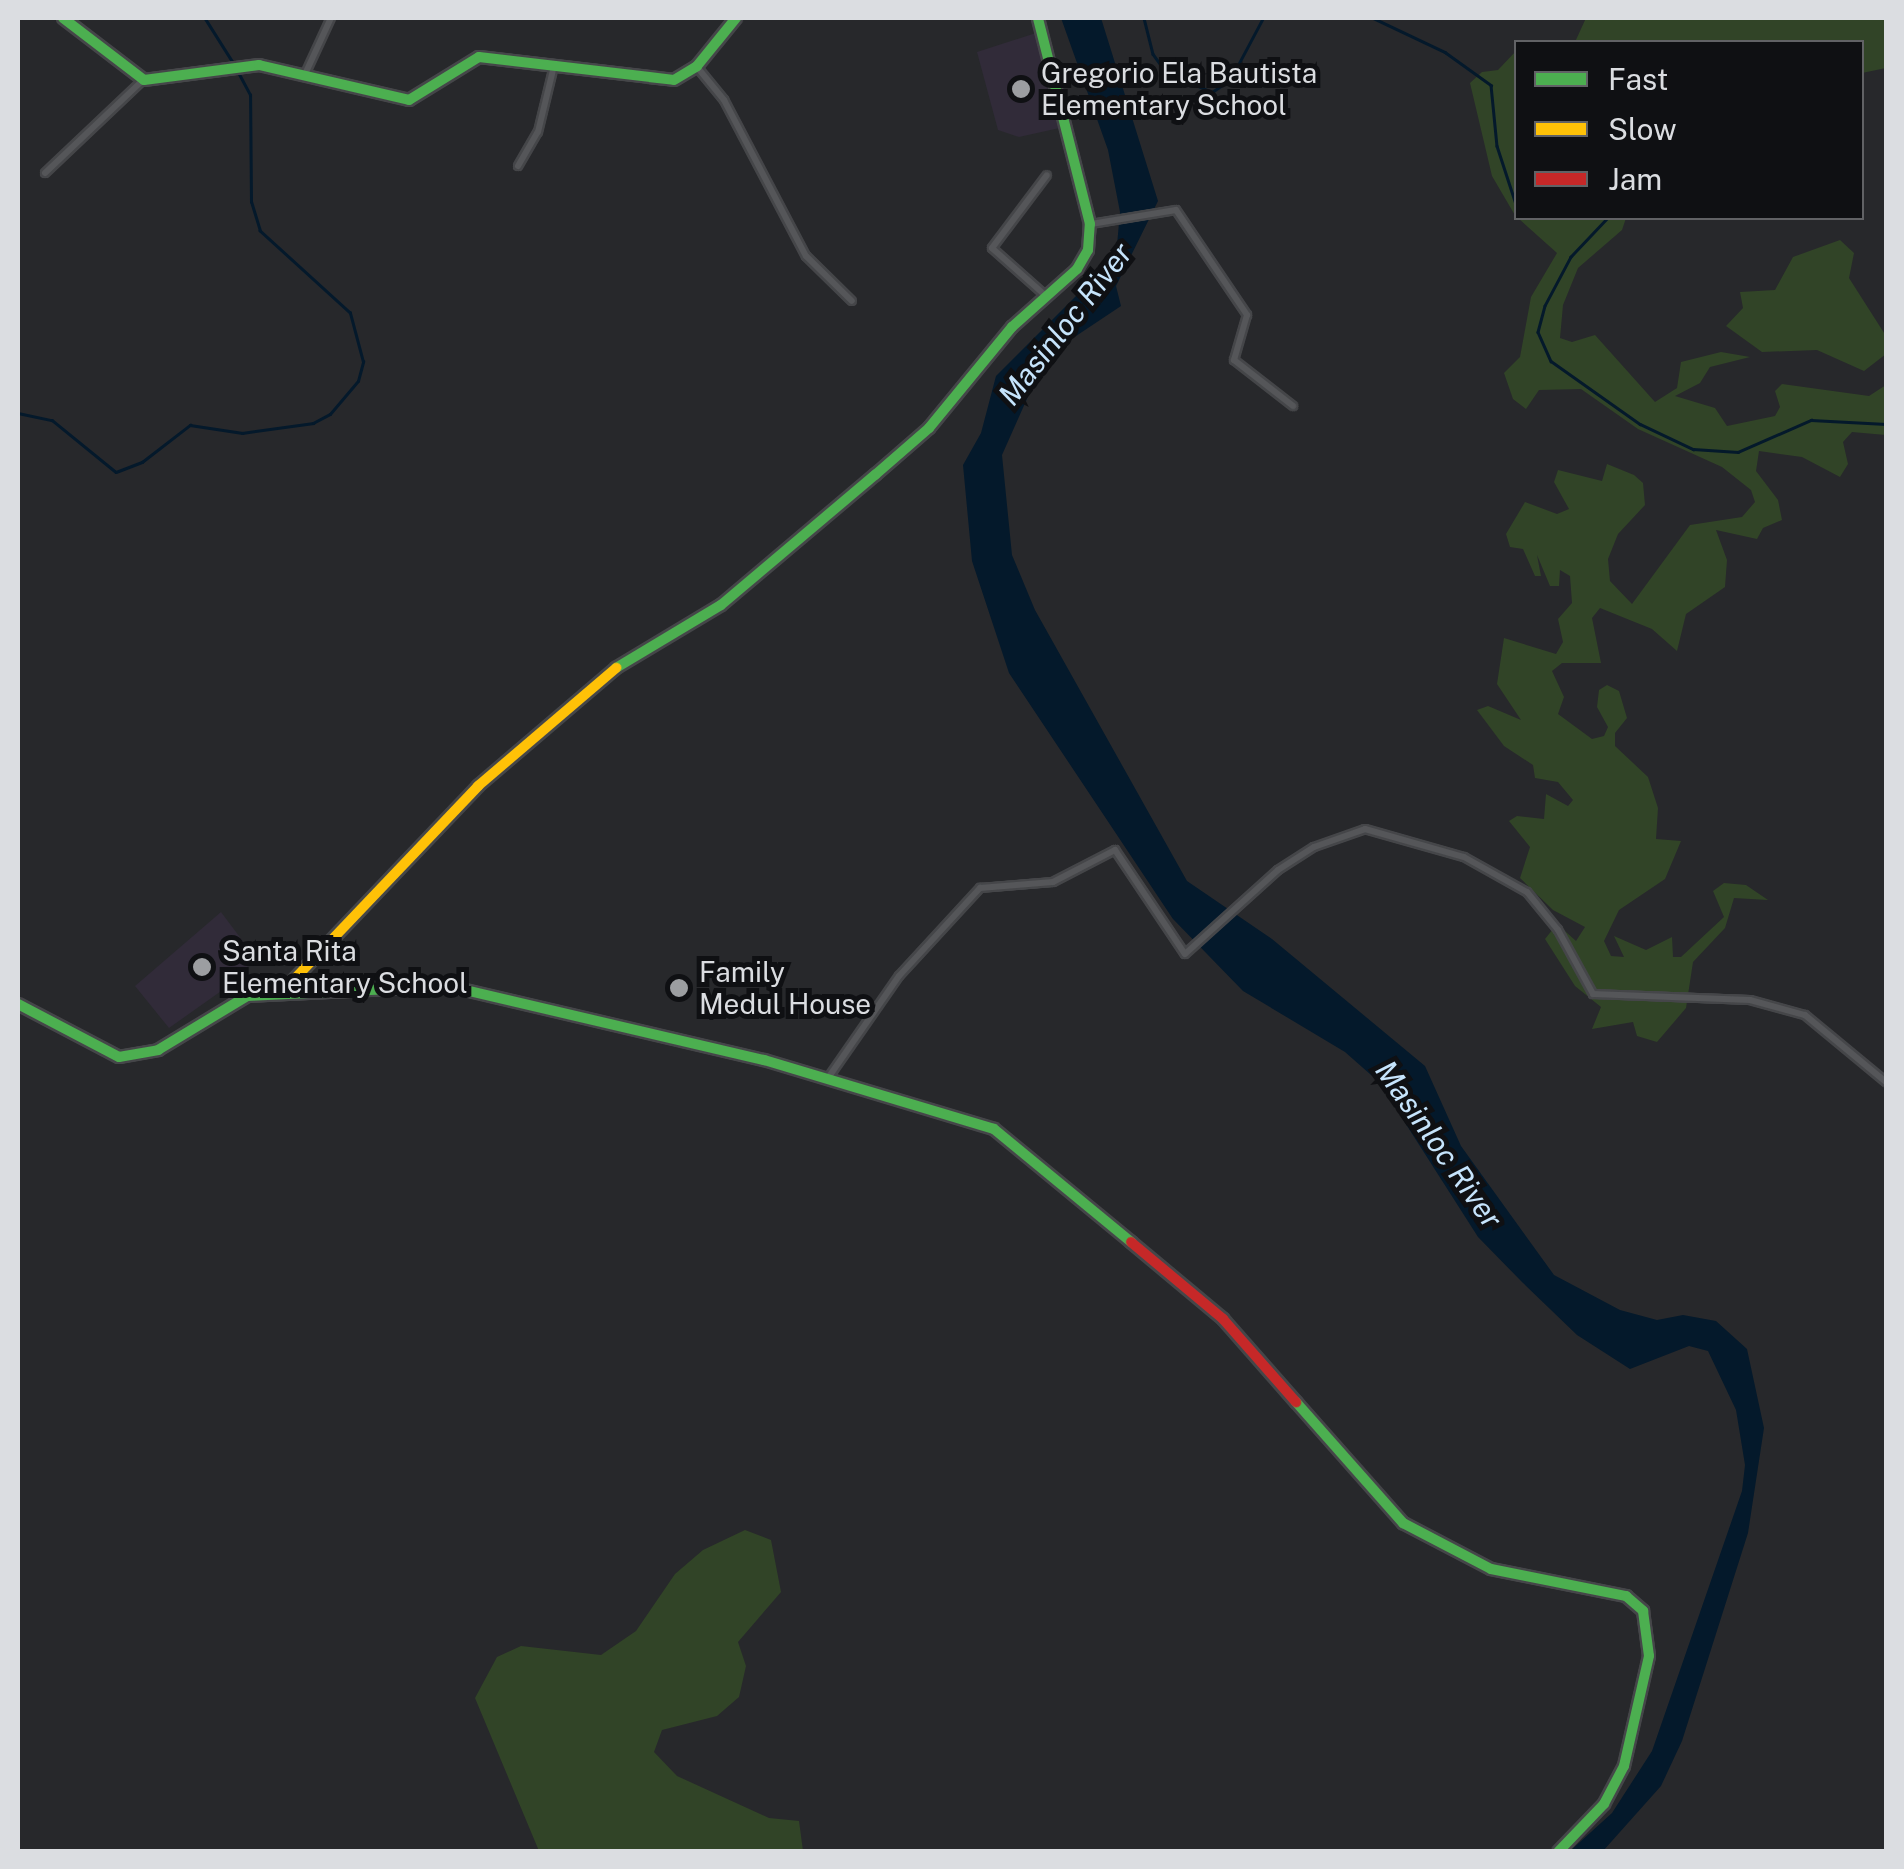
<!DOCTYPE html>
<style>
body{margin:0}
#map{position:relative;width:1904px;height:1869px;overflow:hidden;background:#27282b;font-family:"Public Sans",sans-serif}
div>[style]{position:absolute}
.education>*{inset:0;background:#312b39}
.green>*{inset:0;background:#314427}
.water>*{inset:0;background:#04192b}
.stream>*{height:2.5px;margin:-1.25px;padding:0 1.25px;transform-origin:1.25px;border-radius:1.25px;background:#04192b}
.roads{filter:drop-shadow(2px 0 #454649) drop-shadow(-2px 0 #454649) drop-shadow(0 2px #454649) drop-shadow(0 -2px #454649)}
.street>*{height:6px;margin:-3px;padding:0 3px;transform-origin:3px;border-radius:3px;background:#555659}
.fast>*{height:10px;margin:-5px;padding:0 5px;transform-origin:5px;border-radius:5px;background:#4caf50}
.slow>*{height:10px;margin:-5px;padding:0 5px;transform-origin:5px;border-radius:5px;background:#ffc107}
.jam>*{height:10px;margin:-5px;padding:0 5px;transform-origin:5px;border-radius:5px;background:#c62828}
.dots>*{width:28px;height:28px;translate:-50% -50%;box-sizing:border-box;border:5px solid #0f1013;border-radius:50%}
span{translate:-50% -50%;white-space:nowrap;text-align:center;line-height:1.15;-webkit-text-stroke:10px #0f1013;paint-order:stroke}
.poi-label{font-size:28px;color:#dbdde1}
.left{translate:0 -50%;text-align:left}
.water-label{font-size:30px;color:#c6e4fc;font-style:italic}
.frame{position:absolute;inset:0;border:20px solid #dbdde1;pointer-events:none}
.legend{position:absolute;left:1514px;top:40px;width:350px;height:180px;box-sizing:border-box;background:#0f1013;border:2px solid #616265;margin:0;padding:12px 18px;list-style:none;font-size:30px;color:#dbdde1}
.legend li{display:flex;align-items:center;gap:20px;height:50px}
.legend b{width:50px;border:2px solid #616265}
</style>
<div id="map">
<div class="education">
<div style="clip-path:polygon(1039px 32px,1064px 127px,1019px 137px,998px 130px,977px 52px)"></div>
<div style="clip-path:polygon(221px 912px,254px 956px,241px 977px,169px 1028px,135px 986px)"></div>
</div>
<div class="green">
<div style="clip-path:polygon(1586px 18px,1886px 18px,1886px 68px,1862px 73px,1862px 42px,1575px 42px)"></div>
<div style="clip-path:polygon(1516px 51px,1516px 217px,1492px 176px,1470px 83px,1482px 72px,1498px 70px)"></div>
<div style="clip-path:polygon(1518px 218px,1626px 218px,1622px 230px,1578px 268px,1563px 305px,1560px 338px,1572px 342px,1595px 335px,1655px 402px,1677px 388px,1681px 362px,1721px 352px,1750px 357px,1710px 367px,1700px 383px,1675px 396px,1715px 408px,1727px 426px,1775px 416px,1780px 407px,1775px 391px,1782px 384px,1869px 396px,1886px 385px,1886px 435px,1852px 432px,1843px 442px,1848px 464px,1840px 477px,1802px 457px,1759px 451px,1756px 471px,1778px 500px,1782px 520px,1763px 528px,1757px 539px,1716px 530px,1727px 560px,1725px 587px,1686px 614px,1677px 651px,1652px 629px,1600px 608px,1592px 618px,1601px 663px,1562px 663px,1552px 671px,1564px 697px,1558px 714px,1592px 739px,1604px 736px,1608px 727px,1597px 707px,1599px 690px,1607px 685px,1619px 691px,1627px 718px,1615px 733px,1615px 746px,1648px 777px,1658px 808px,1656px 839px,1681px 841px,1665px 879px,1619px 910px,1604px 941px,1611px 956px,1624px 957px,1614px 936px,1646px 950px,1672px 937px,1673px 957px,1681px 957px,1724px 917px,1713px 891px,1724px 883px,1746px 885px,1768px 900px,1734px 898px,1725px 928px,1693px 962px,1686px 1008px,1657px 1042px,1637px 1036px,1633px 1022px,1592px 1029px,1601px 1007px,1575px 986px,1545px 939px,1557px 924px,1576px 941px,1585px 927px,1553px 910px,1520px 878px,1530px 847px,1509px 821px,1517px 816px,1544px 819px,1546px 794px,1568px 806px,1573px 800px,1558px 782px,1535px 778px,1533px 765px,1504px 746px,1477px 710px,1488px 706px,1521px 720px,1497px 684px,1504px 638px,1556px 654px,1563px 642px,1558px 619px,1572px 603px,1570px 576px,1560px 570px,1559px 586px,1550px 586px,1537px 555px,1541px 576px,1535px 576px,1523px 549px,1510px 547px,1506px 534px,1525px 502px,1557px 514px,1569px 509px,1554px 482px,1558px 470px,1602px 481px,1607px 464px,1634px 475px,1643px 483px,1645px 505px,1618px 534px,1608px 559px,1610px 581px,1632px 604px,1690px 525px,1742px 517px,1755px 502px,1751px 490px,1722px 467px,1638px 429px,1581px 389px,1539px 390px,1526px 409px,1513px 399px,1504px 373px,1520px 357px,1531px 297px,1557px 253px)"></div>
<div style="clip-path:polygon(1840px 240px,1854px 253px,1849px 278px,1886px 336px,1886px 354px,1864px 371px,1817px 350px,1762px 352px,1726px 326px,1743px 308px,1740px 292px,1775px 290px,1793px 257px)"></div>
<div style="clip-path:polygon(745px 1530px,771px 1540px,781px 1592px,738px 1642px,746px 1666px,739px 1697px,717px 1716px,662px 1730px,654px 1752px,677px 1776px,769px 1818px,799px 1821px,803px 1851px,539px 1851px,475px 1698px,497px 1657px,521px 1646px,601px 1655px,636px 1631px,675px 1574px,703px 1550px)"></div>
</div>
<div class="water">
<div style="clip-path:polygon(1061px 18px,1101px 18px,1158px 201px,1116px 286px,1121px 306px,1046px 356px,1002px 455px,1012px 555px,1035px 610px,1187px 881px,1272px 939px,1425px 1066px,1461px 1146px,1554px 1275px,1620px 1310px,1657px 1320px,1683px 1315px,1716px 1321px,1747px 1349px,1764px 1428px,1748px 1533px,1682px 1741px,1661px 1786px,1603px 1851px,1570px 1851px,1612px 1813px,1652px 1751px,1742px 1491px,1745px 1465px,1736px 1410px,1708px 1351px,1689px 1346px,1630px 1369px,1577px 1335px,1522px 1282px,1478px 1237px,1379px 1082px,1345px 1052px,1243px 991px,1173px 919px,1009px 673px,972px 561px,963px 465px,981px 433px,996px 376px,1098px 274px,1117px 245px,1120px 212px,1108px 150px)"></div>
</div>
<div class="stream">
<div style="left:205px;top:18px;width:58px;rotate:57.7deg"></div>
<div style="left:1144px;top:18px;width:37px;rotate:76deg"></div>
<div style="left:1153px;top:54px;width:22px;rotate:54deg"></div>
<div style="left:1166px;top:72px;width:50px;rotate:23.5deg"></div>
<div style="left:1212px;top:92px;width:22px;rotate:-34deg"></div>
<div style="left:1230px;top:80px;width:70px;rotate:-62deg"></div>
<div style="left:1373px;top:18px;width:80px;rotate:25.3deg"></div>
<div style="left:1445px;top:52px;width:57px;rotate:35.7deg"></div>
<div style="left:1491px;top:85px;width:61px;rotate:84.4deg"></div>
<div style="left:1497px;top:146px;width:61px;rotate:71.9deg"></div>
<div style="left:1608px;top:218px;width:54px;rotate:133.5deg"></div>
<div style="left:1571px;top:257px;width:55px;rotate:118deg"></div>
<div style="left:1545px;top:306px;width:27px;rotate:105deg"></div>
<div style="left:1538px;top:332px;width:32px;rotate:66deg"></div>
<div style="left:1551px;top:361px;width:109px;rotate:35.3deg"></div>
<div style="left:1640px;top:424px;width:59px;rotate:25.3deg"></div>
<div style="left:1693px;top:449px;width:45px;rotate:3.8deg"></div>
<div style="left:1738px;top:452px;width:80px;rotate:-23.7deg"></div>
<div style="left:1811px;top:420px;width:75px;rotate:3.1deg"></div>
<div style="left:18px;top:413px;width:35px;rotate:12deg"></div>
<div style="left:52px;top:420px;width:82px;rotate:39.1deg"></div>
<div style="left:116px;top:472px;width:28px;rotate:-21deg"></div>
<div style="left:142px;top:462px;width:61px;rotate:-37.6deg"></div>
<div style="left:190px;top:425px;width:53px;rotate:8.7deg"></div>
<div style="left:242px;top:433px;width:72px;rotate:-8deg"></div>
<div style="left:313px;top:423px;width:19px;rotate:-28deg"></div>
<div style="left:330px;top:414px;width:43px;rotate:-49.7deg"></div>
<div style="left:358px;top:381px;width:20px;rotate:-75deg"></div>
<div style="left:363px;top:362px;width:51px;rotate:-104.9deg"></div>
<div style="left:350px;top:313px;width:122px;rotate:-137.7deg"></div>
<div style="left:260px;top:231px;width:30px;rotate:-107deg"></div>
<div style="left:251px;top:202px;width:107px;rotate:-90.5deg"></div>
<div style="left:250px;top:95px;width:24px;rotate:-118deg"></div>
</div>
<div class="roads">
<div class="street">
<div style="left:697px;top:67px;width:43px;rotate:50.7deg"></div>
<div style="left:724px;top:100px;width:176px;rotate:62.3deg"></div>
<div style="left:806px;top:256px;width:64px;rotate:44.4deg"></div>
<div style="left:306px;top:72px;width:60px;rotate:-65.2deg"></div>
<div style="left:518px;top:166px;width:39px;rotate:-60deg"></div>
<div style="left:538px;top:132px;width:68px;rotate:-76.4deg"></div>
<div style="left:45px;top:173px;width:135px;rotate:-43.5deg"></div>
<div style="left:1091px;top:224px;width:86px;rotate:-9.4deg"></div>
<div style="left:1176px;top:210px;width:127px;rotate:55.9deg"></div>
<div style="left:1247px;top:315px;width:47px;rotate:106.1deg"></div>
<div style="left:1234px;top:360px;width:75px;rotate:37.9deg"></div>
<div style="left:1046px;top:296px;width:72px;rotate:-138.4deg"></div>
<div style="left:992px;top:248px;width:91px;rotate:-53deg"></div>
<div style="left:828px;top:1078px;width:124px;rotate:-55.2deg"></div>
<div style="left:899px;top:976px;width:120px;rotate:-47.4deg"></div>
<div style="left:980px;top:888px;width:73px;rotate:-4.7deg"></div>
<div style="left:1053px;top:882px;width:70px;rotate:-27.3deg"></div>
<div style="left:1115px;top:850px;width:125px;rotate:56.1deg"></div>
<div style="left:1185px;top:954px;width:125px;rotate:-42.1deg"></div>
<div style="left:1278px;top:870px;width:43px;rotate:-32.6deg"></div>
<div style="left:1314px;top:847px;width:54px;rotate:-19.4deg"></div>
<div style="left:1365px;top:829px;width:103px;rotate:15.8deg"></div>
<div style="left:1464px;top:857px;width:72px;rotate:29.1deg"></div>
<div style="left:1527px;top:892px;width:49px;rotate:50.8deg"></div>
<div style="left:1558px;top:930px;width:73px;rotate:61.3deg"></div>
<div style="left:1593px;top:994px;width:157px;rotate:2.2deg"></div>
<div style="left:1750px;top:1000px;width:57px;rotate:15.3deg"></div>
<div style="left:1805px;top:1015px;width:105px;rotate:39.6deg"></div>
</div>
<div class="fast">
<div style="left:63px;top:18px;width:102px;rotate:37.4deg"></div>
<div style="left:144px;top:80px;width:116px;rotate:-7.4deg"></div>
<div style="left:259px;top:65px;width:154px;rotate:13.1deg"></div>
<div style="left:409px;top:100px;width:82px;rotate:-31.6deg"></div>
<div style="left:479px;top:57px;width:196px;rotate:6.7deg"></div>
<div style="left:674px;top:80px;width:27px;rotate:-31deg"></div>
<div style="left:697px;top:66px;width:62px;rotate:-50.9deg"></div>
<div style="left:616px;top:668px;width:122px;rotate:-31deg"></div>
<div style="left:721px;top:605px;width:202px;rotate:-40.2deg"></div>
<div style="left:875px;top:475px;width:72px;rotate:-41deg"></div>
<div style="left:929px;top:428px;width:131px;rotate:-50.6deg"></div>
<div style="left:1012px;top:327px;width:87px;rotate:-41.7deg"></div>
<div style="left:1077px;top:269px;width:22px;rotate:-60deg"></div>
<div style="left:1088px;top:250px;width:26px;rotate:-86deg"></div>
<div style="left:1090px;top:224px;width:212px;rotate:-104.2deg"></div>
<div style="left:18px;top:1004px;width:114px;rotate:27.7deg"></div>
<div style="left:119px;top:1057px;width:40px;rotate:-10deg"></div>
<div style="left:158px;top:1050px;width:104px;rotate:-31.2deg"></div>
<div style="left:247px;top:996px;width:201px;rotate:-2.8deg"></div>
<div style="left:448px;top:986px;width:325px;rotate:13.2deg"></div>
<div style="left:764px;top:1060px;width:240px;rotate:16.7deg"></div>
<div style="left:994px;top:1129px;width:178px;rotate:39.5deg"></div>
<div style="left:1296px;top:1402px;width:162px;rotate:48.5deg"></div>
<div style="left:1403px;top:1523px;width:99px;rotate:27.6deg"></div>
<div style="left:1491px;top:1569px;width:138px;rotate:11.3deg"></div>
<div style="left:1626px;top:1596px;width:23px;rotate:41deg"></div>
<div style="left:1643px;top:1611px;width:45px;rotate:82.4deg"></div>
<div style="left:1649px;top:1656px;width:113px;rotate:102.8deg"></div>
<div style="left:1624px;top:1766px;width:43px;rotate:117.8deg"></div>
<div style="left:1604px;top:1804px;width:66px;rotate:133.8deg"></div>
</div>
<div class="slow">
<div style="left:283px;top:991px;width:283px;rotate:-46.4deg"></div>
<div style="left:478px;top:786px;width:182px;rotate:-40.5deg"></div>
</div>
<div class="jam">
<div style="left:1131px;top:1242px;width:120px;rotate:39.9deg"></div>
<div style="left:1223px;top:1319px;width:111px;rotate:48.7deg"></div>
</div>
</div>
<div class="dots">
<div style="left:1021px;top:89px;background:#9c9ea1"></div>
<div style="left:202px;top:967px;background:#9c9ea1"></div>
<div style="left:679px;top:988px;background:#9c9ea1"></div>
</div>
<div class="poi-label">
<span class="left" style="left:1041px;top:89px">Gregorio Ela Bautista<br>Elementary School</span>
<span class="left" style="left:222px;top:967px">Santa Rita<br>Elementary School</span>
<span class="left" style="left:699px;top:988px">Family<br>Medul House</span>
</div>
<div class="water-label">
<span style="left:1065px;top:324px;rotate:-52deg">Masinloc River</span>
<span style="left:1439px;top:1144px;rotate:55deg">Masinloc River</span>
</div>
<div class="frame"></div>
<ul class="legend">
<li><b style="height:12px;background:#4caf50"></b>Fast</li>
<li><b style="height:12px;background:#ffc107"></b>Slow</li>
<li><b style="height:12px;background:#c62828"></b>Jam</li>
</ul>
</div>
